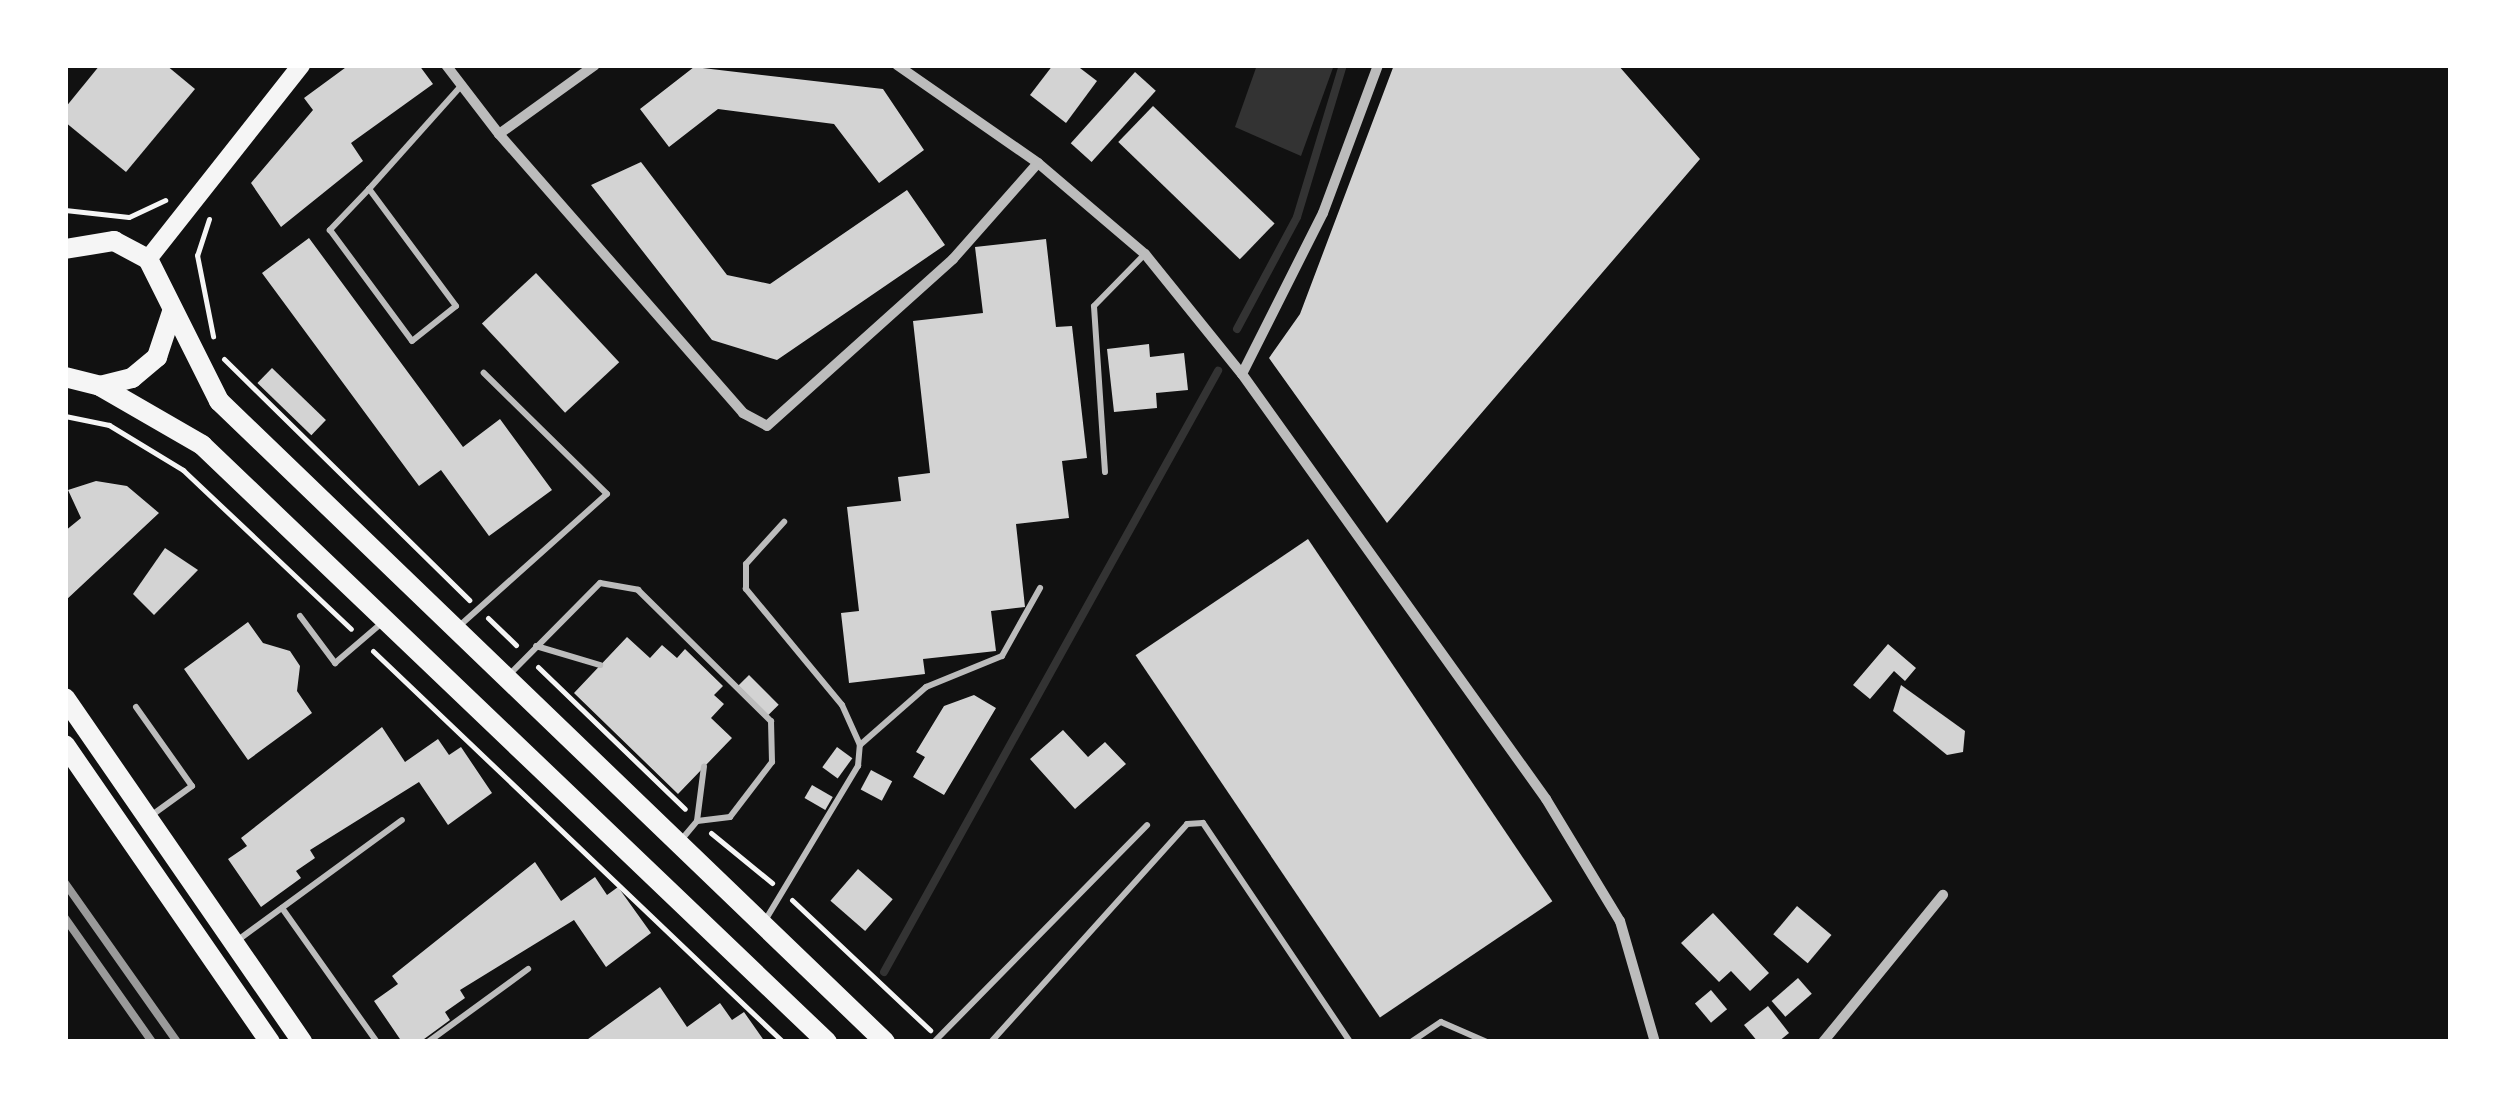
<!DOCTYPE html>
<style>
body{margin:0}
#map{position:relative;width:2516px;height:1107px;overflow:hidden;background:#111;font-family:"Exo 2",sans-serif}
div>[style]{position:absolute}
.water>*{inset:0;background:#333}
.stream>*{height:8px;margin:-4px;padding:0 4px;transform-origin:4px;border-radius:4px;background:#333}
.building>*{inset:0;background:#d3d3d3;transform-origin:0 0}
.path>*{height:5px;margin:-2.5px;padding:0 2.5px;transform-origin:2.5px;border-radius:2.5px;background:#f5f5f5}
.service>*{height:6px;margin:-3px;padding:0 3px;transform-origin:3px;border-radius:3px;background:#bcbcbc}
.minor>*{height:10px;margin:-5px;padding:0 5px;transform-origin:5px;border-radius:5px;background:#bcbcbc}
.secondary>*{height:18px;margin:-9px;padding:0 9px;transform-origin:9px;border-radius:9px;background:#f5f5f5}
.primary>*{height:20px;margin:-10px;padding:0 10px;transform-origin:10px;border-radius:10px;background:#f5f5f5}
.rail>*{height:8px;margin:-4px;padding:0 4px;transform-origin:4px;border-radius:4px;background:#9a9a9a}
span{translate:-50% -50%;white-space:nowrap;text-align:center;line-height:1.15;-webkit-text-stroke:8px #fff;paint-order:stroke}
.frame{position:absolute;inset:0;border:68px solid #fff;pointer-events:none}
</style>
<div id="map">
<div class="water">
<div style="clip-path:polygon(1257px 65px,1334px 65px,1301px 156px,1235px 127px)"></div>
</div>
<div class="stream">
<div style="left:1237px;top:329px;width:127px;rotate:-61.8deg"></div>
<div style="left:1297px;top:217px;width:159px;rotate:-73.2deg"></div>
<div style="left:884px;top:972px;width:688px;rotate:-60.94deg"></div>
</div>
<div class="building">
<div style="clip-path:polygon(100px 65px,166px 65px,195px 89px,126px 172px,65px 122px,65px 108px)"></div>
<div style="clip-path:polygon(349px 65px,419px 65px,433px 84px,351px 143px,363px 161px,281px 227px,251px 183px,313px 110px,304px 98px)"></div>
<div style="clip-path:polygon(1053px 65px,1076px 65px,1097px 81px,1066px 123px,1030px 95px)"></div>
<div style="clip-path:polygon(1394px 65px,1618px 65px,1700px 159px,1387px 523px,1269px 358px,1300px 314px)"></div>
<div style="clip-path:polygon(694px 67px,883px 89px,924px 150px,879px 183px,834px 124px,718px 109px,669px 147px,640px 109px)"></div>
<div style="left:1135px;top:72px;width:28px;height:96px;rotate:42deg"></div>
<div style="left:1153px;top:106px;width:169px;height:50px;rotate:44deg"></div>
<div style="clip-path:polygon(641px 162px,727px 275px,770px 284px,907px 190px,945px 245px,777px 360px,712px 340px,591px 185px)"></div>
<div style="clip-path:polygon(309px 238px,463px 447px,500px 419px,552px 490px,489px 536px,441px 470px,419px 486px,262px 273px)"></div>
<div style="clip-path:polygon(1046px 239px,1056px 327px,1072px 326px,1087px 458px,1062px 461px,1069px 518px,1016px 524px,1025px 607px,991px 611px,996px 651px,923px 659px,925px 674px,849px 683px,841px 613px,859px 611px,847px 507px,901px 501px,898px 477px,930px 473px,913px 321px,983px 313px,975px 247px)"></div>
<div style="left:536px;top:273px;width:122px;height:74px;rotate:47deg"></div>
<div style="clip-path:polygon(1149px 344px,1150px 357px,1184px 353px,1188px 390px,1156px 393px,1157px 408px,1114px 412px,1107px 349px)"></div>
<div style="left:272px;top:368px;width:75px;height:21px;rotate:44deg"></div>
<div style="clip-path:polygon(96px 481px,127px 486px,159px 513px,65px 601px,65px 531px,81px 518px,68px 490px)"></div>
<div style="left:1308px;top:539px;width:437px;height:208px;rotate:56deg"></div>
<div style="clip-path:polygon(165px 548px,198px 570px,154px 615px,133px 594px)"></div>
<div style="clip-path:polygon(248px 622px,263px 643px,290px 651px,300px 666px,297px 691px,312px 713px,248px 760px,184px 669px)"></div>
<div style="clip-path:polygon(627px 637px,650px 658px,662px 645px,677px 658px,685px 649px,723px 686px,714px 695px,724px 704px,711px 718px,732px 738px,678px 794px,574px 693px)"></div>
<div style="clip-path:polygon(1888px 644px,1916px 668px,1905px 681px,1894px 671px,1870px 699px,1853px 685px)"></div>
<div style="left:749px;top:675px;width:42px;height:15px;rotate:45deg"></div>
<div style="clip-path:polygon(1901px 685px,1965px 731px,1963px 752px,1947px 755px,1893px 711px)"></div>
<div style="clip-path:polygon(974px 695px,996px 708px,944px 795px,913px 777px,925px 757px,916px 752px,944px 706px)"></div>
<div style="clip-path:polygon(382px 727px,405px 762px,438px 739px,449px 755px,461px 747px,492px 793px,448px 825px,419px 782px,310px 850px,315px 858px,296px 871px,301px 878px,261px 907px,228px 859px,247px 846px,241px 838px)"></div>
<div style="clip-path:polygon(1063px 730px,1088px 757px,1105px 742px,1126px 764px,1075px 809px,1030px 759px)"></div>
<div style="left:837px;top:747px;width:19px;height:25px;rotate:36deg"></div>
<div style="left:871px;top:770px;width:24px;height:22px;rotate:28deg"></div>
<div style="left:812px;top:785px;width:24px;height:15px;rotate:30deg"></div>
<div style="clip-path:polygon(535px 862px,561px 901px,595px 877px,607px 895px,618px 887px,651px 933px,606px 967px,574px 920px,460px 990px,465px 998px,445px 1012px,450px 1020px,420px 1042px,402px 1042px,374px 1001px,398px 984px,392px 976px)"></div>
<div style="left:858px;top:869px;width:46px;height:42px;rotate:41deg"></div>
<div style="left:1797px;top:906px;width:45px;height:37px;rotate:40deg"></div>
<div style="clip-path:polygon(1713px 913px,1769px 973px,1750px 991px,1731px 971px,1719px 982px,1681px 943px)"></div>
<div style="left:1798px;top:978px;width:21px;height:35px;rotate:49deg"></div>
<div style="clip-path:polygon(660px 987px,687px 1027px,720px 1003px,732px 1020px,744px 1012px,765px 1042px,584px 1042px)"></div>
<div style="left:1711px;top:990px;width:25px;height:21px;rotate:50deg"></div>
<div style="clip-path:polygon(1768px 1006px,1789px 1033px,1778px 1042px,1758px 1042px,1744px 1025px)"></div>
</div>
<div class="path">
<div style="left:65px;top:210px;width:64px;rotate:6.2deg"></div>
<div style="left:129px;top:217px;width:40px;rotate:-25deg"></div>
<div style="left:209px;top:219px;width:38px;rotate:108deg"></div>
<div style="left:197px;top:255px;width:83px;rotate:78.8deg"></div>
<div style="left:224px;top:359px;width:344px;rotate:44.5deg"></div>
<div style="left:65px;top:416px;width:45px;rotate:11.6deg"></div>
<div style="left:109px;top:425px;width:87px;rotate:31.3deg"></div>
<div style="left:183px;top:470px;width:231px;rotate:43.4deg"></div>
<div style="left:488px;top:618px;width:39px;rotate:44deg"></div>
<div style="left:373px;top:651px;width:567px;rotate:43.64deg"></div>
<div style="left:538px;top:667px;width:204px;rotate:44deg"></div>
<div style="left:711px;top:833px;width:79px;rotate:39.3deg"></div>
<div style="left:792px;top:900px;width:190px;rotate:43.3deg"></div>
</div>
<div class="service">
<div style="left:369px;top:189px;width:57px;rotate:133.6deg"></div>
<div style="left:330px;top:230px;width:138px;rotate:53.5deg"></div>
<div style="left:412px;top:341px;width:56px;rotate:-38.5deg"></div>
<div style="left:456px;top:306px;width:146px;rotate:-126.6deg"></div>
<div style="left:369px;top:189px;width:138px;rotate:-48.2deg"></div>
<div style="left:1105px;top:472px;width:166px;rotate:-93.8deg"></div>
<div style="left:1094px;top:306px;width:73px;rotate:-45.6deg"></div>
<div style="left:300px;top:616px;width:59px;rotate:53.3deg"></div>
<div style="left:335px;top:663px;width:63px;rotate:-40.5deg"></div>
<div style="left:457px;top:628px;width:201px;rotate:-41.8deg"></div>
<div style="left:607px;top:494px;width:173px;rotate:-135.5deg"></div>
<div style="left:536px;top:646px;width:67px;rotate:16.5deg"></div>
<div style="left:508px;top:676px;width:131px;rotate:-45.3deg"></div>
<div style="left:600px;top:583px;width:39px;rotate:10deg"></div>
<div style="left:638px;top:590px;width:187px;rotate:44.6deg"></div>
<div style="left:771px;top:721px;width:41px;rotate:88.6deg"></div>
<div style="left:772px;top:762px;width:69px;rotate:127.4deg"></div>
<div style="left:730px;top:817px;width:33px;rotate:173deg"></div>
<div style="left:136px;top:707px;width:97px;rotate:54.7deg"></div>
<div style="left:192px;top:786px;width:49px;rotate:144.1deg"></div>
<div style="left:860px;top:745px;width:88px;rotate:-41.3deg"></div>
<div style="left:926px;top:687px;width:82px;rotate:-22.2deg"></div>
<div style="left:1002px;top:656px;width:78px;rotate:-60.8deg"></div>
<div style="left:682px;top:839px;width:23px;rotate:-50deg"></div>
<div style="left:697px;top:821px;width:55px;rotate:-82.7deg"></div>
<div style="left:282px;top:908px;width:164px;rotate:54.7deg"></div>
<div style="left:766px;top:919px;width:179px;rotate:-59deg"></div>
<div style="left:858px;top:766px;width:21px;rotate:-85deg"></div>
<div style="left:860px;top:745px;width:44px;rotate:-114.2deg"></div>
<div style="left:842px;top:705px;width:151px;rotate:-129.6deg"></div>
<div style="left:746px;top:589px;width:25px;rotate:-90deg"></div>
<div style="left:746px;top:564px;width:57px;rotate:-47.9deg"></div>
<div style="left:238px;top:940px;width:203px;rotate:-36.2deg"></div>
<div style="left:428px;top:1042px;width:124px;rotate:-36.1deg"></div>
<div style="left:934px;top:1042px;width:304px;rotate:-45.5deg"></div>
<div style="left:991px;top:1042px;width:293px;rotate:-48deg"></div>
<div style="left:1187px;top:824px;width:16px;rotate:-4deg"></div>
<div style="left:1203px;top:823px;width:264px;rotate:56.1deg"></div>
<div style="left:1411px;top:1042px;width:36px;rotate:-34deg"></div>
<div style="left:1441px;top:1022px;width:50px;rotate:23.5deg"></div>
</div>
<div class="minor">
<div style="left:446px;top:65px;width:87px;rotate:52.5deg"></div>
<div style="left:499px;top:134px;width:118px;rotate:-35.7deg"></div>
<div style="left:897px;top:65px;width:172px;rotate:34.8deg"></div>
<div style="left:1038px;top:163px;width:140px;rotate:40.4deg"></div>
<div style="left:1145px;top:254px;width:154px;rotate:51.1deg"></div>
<div style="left:1242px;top:374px;width:523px;rotate:54.42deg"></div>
<div style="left:1546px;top:799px;width:143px;rotate:58.8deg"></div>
<div style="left:1620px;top:921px;width:126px;rotate:73.9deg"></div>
<div style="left:499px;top:134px;width:371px;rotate:48.8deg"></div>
<div style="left:743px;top:413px;width:27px;rotate:28deg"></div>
<div style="left:767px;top:426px;width:250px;rotate:-41.9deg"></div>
<div style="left:953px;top:259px;width:128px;rotate:-48.5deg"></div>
<div style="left:1242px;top:374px;width:180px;rotate:-63.3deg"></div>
<div style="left:1323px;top:213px;width:158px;rotate:-69.6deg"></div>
<div style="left:1823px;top:1042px;width:190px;rotate:-50.8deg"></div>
</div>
<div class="secondary">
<div style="left:148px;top:259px;width:247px;rotate:-51.7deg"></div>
</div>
<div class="primary">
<div style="left:65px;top:249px;width:50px;rotate:-9.3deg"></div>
<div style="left:114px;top:241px;width:38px;rotate:28deg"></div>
<div style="left:148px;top:259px;width:159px;rotate:63.4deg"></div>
<div style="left:219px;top:401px;width:924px;rotate:43.9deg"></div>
<div style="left:65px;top:377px;width:36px;rotate:14deg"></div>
<div style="left:100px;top:386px;width:33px;rotate:-14deg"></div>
<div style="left:132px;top:378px;width:33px;rotate:-40deg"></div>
<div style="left:157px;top:357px;width:47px;rotate:-71.6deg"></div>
<div style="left:100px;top:386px;width:118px;rotate:30deg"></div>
<div style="left:202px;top:445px;width:864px;rotate:43.69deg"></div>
<div style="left:65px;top:698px;width:418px;rotate:55.4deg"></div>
<div style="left:65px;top:745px;width:361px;rotate:55.4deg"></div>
</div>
<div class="rail">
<div style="left:65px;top:883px;width:194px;rotate:54.8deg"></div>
<div style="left:65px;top:918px;width:151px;rotate:54.9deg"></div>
</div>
<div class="frame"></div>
</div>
